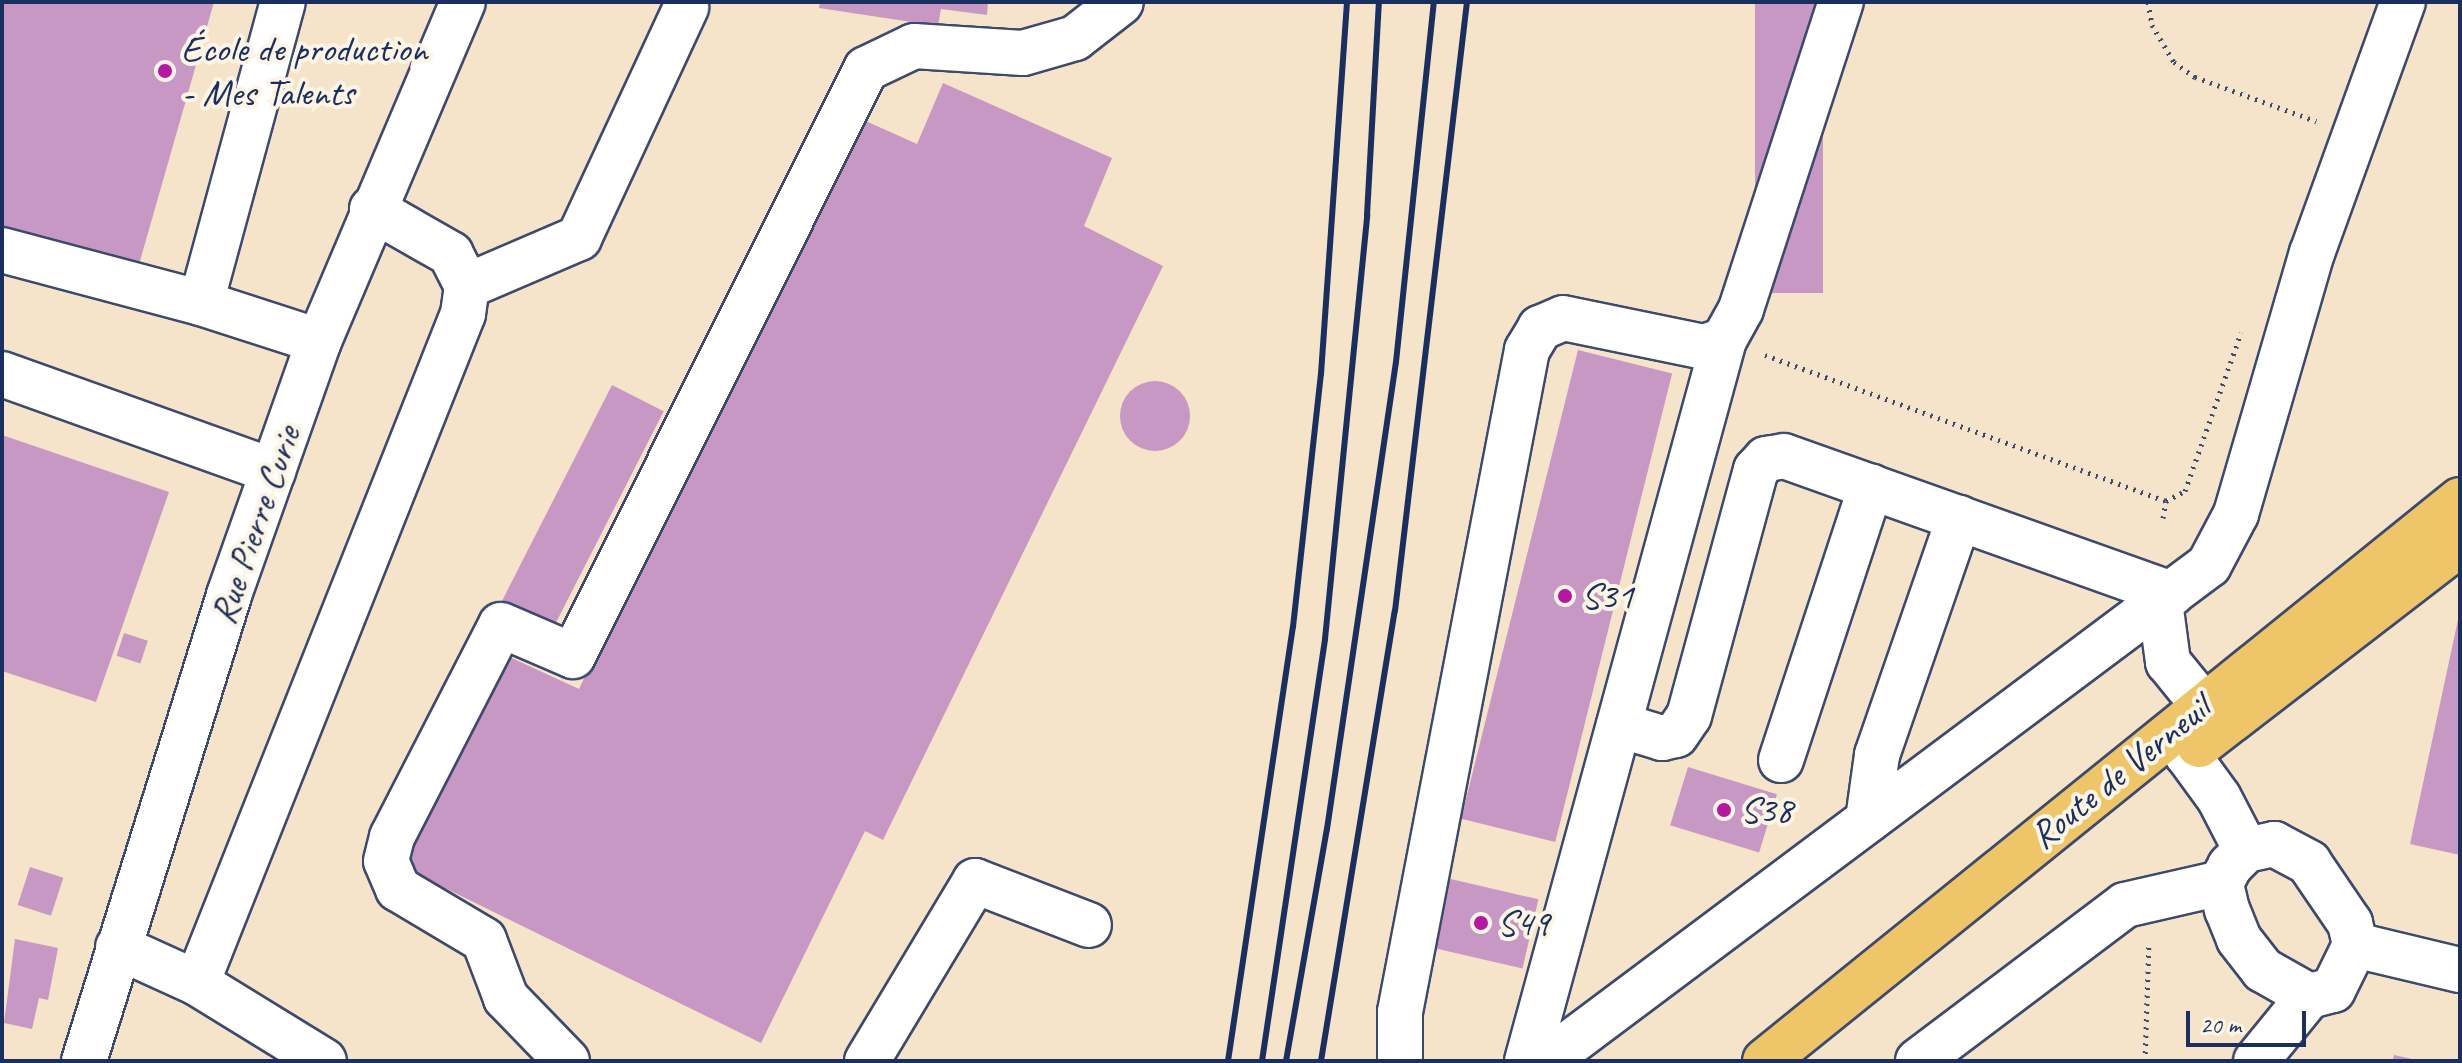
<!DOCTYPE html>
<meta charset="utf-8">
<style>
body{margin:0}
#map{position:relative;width:2462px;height:1063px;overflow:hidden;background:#f5e4c9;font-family:Caveat,sans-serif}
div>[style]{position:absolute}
.building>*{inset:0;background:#c798c4;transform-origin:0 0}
.round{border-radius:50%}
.path>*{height:5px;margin-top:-2.5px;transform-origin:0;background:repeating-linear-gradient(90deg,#3c4a6e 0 2px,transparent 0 8px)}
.roads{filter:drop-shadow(2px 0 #3c4a6e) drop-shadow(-2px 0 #3c4a6e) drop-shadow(0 2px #3c4a6e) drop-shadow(0 -2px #3c4a6e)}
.minor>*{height:44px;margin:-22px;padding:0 22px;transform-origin:22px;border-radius:22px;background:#fff}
.major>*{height:44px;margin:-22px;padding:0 22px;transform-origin:22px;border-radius:22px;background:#eec569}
.rail>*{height:6px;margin:-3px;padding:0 3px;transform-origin:3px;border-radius:3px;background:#1b2f5e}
.dots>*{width:22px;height:22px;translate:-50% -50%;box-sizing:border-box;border:4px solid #fcf5e5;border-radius:50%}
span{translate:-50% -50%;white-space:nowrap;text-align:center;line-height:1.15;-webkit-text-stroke:8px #fcf5e5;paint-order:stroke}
.poi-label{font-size:38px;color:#1b2f5e}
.left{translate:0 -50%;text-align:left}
.street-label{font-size:38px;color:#1b2f5e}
.frame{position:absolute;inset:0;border:4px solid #1b2f5e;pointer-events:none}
.scale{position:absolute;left:2186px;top:1011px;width:120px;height:36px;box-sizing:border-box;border:4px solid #1b2f5e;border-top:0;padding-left:10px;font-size:24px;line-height:28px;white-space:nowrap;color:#1b2f5e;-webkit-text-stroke:6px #fcf5e5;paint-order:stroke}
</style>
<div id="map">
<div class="building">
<div style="clip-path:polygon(2px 2px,214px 2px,138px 268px,2px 229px)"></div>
<div style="clip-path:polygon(820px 2px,988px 2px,987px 15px,941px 9px,938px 26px,819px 8px)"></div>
<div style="left:1755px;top:2px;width:68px;height:291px"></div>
<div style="clip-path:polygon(943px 83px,1112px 158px,1084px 226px,1163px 266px,883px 840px,865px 831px,761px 1043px,396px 864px,499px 652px,579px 689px,859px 118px,917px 144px)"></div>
<div style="left:1578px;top:350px;width:97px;height:483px;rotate:14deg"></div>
<div class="round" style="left:1120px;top:381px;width:70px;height:70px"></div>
<div style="left:612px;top:385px;width:58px;height:246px;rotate:27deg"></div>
<div style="clip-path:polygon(2px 435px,169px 492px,96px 702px,2px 671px)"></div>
<div style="clip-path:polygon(2459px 615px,2460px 615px,2460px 855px,2410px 844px)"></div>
<div style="left:124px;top:633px;width:25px;height:24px;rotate:18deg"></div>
<div style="left:1688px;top:767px;width:93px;height:61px;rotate:17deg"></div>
<div style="left:30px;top:867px;width:35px;height:40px;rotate:18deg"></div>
<div style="left:1442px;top:877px;width:99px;height:71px;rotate:13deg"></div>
<div style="clip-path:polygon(15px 939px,58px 948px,48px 1000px,39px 998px,32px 1029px,4px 1023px)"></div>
<div style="clip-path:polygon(2394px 1055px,2417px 1060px,2417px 1061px,2393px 1061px)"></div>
</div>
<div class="path">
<div style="left:2148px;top:2px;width:23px;rotate:80deg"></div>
<div style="left:2152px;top:25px;width:43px;rotate:59.3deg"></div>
<div style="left:2174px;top:62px;width:26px;rotate:36deg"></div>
<div style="left:2195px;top:77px;width:129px;rotate:20deg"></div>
<div style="left:1765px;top:355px;width:427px;rotate:20deg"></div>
<div style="left:2163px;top:518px;width:17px;rotate:-80deg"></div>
<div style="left:2166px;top:501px;width:21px;rotate:-28deg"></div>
<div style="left:2185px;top:491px;width:168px;rotate:-70.5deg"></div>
<div style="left:2145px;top:1061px;width:119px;rotate:-88.1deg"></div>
</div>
<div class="roads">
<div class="minor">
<div style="left:2px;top:250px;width:206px;rotate:14.9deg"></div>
<div style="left:201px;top:303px;width:124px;rotate:17.9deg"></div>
<div style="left:467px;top:286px;width:122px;rotate:-23.2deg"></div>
<div style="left:579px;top:238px;width:255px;rotate:-65.1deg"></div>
<div style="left:201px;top:303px;width:312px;rotate:-74.8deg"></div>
<div style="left:2px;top:374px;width:288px;rotate:19.7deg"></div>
<div style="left:2160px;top:602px;width:61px;rotate:82.4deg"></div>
<div style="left:2168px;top:662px;width:55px;rotate:50.9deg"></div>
<div style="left:2203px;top:705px;width:52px;rotate:108.1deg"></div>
<div style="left:2187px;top:754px;width:54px;rotate:54deg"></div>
<div style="left:2219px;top:798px;width:59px;rotate:62.6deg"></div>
<div style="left:1619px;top:725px;width:45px;rotate:16.8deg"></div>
<div style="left:1662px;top:738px;width:14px;rotate:-12deg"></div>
<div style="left:1676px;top:735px;width:23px;rotate:-56deg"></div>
<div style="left:1689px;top:716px;width:255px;rotate:-74.8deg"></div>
<div style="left:1756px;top:470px;width:15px;rotate:-48deg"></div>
<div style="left:1766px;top:459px;width:18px;rotate:-9deg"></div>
<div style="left:1784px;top:456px;width:411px;rotate:19.6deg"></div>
<div style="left:1781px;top:760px;width:288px;rotate:-71.8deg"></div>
<div style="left:1868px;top:820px;width:66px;rotate:-82.1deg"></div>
<div style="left:1877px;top:755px;width:251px;rotate:-70.9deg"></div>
<div style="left:2274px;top:844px;width:40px;rotate:28deg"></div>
<div style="left:2309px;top:863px;width:73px;rotate:55.7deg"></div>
<div style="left:2350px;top:923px;width:23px;rotate:77deg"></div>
<div style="left:2355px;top:945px;width:50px;rotate:116.1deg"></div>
<div style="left:2333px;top:990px;width:25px;rotate:166deg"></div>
<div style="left:2309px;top:996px;width:53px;rotate:-150.5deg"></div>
<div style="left:2263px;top:970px;width:39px;rotate:-128deg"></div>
<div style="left:2239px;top:939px;width:31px;rotate:-112deg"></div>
<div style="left:2227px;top:910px;width:28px;rotate:-103deg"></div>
<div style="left:2221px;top:883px;width:19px;rotate:-62deg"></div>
<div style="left:2230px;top:866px;width:23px;rotate:-45deg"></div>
<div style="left:2246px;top:850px;width:29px;rotate:-12deg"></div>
<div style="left:2355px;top:945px;width:108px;rotate:13.4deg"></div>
<div style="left:118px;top:947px;width:87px;rotate:24.5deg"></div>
<div style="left:197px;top:983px;width:149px;rotate:31.6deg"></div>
<div style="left:197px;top:983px;width:720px;rotate:-68.32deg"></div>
<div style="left:463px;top:314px;width:28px;rotate:-82deg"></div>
<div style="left:467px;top:286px;width:36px;rotate:-117deg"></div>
<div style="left:451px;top:254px;width:91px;rotate:-150.3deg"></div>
<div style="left:84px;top:1061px;width:488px;rotate:-72.7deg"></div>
<div style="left:229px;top:595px;width:269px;rotate:-70.5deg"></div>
<div style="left:319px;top:341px;width:368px;rotate:-67deg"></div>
<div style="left:567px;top:1061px;width:88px;rotate:-134.1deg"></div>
<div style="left:506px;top:998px;width:62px;rotate:-110.8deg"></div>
<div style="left:484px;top:940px;width:100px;rotate:-149.3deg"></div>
<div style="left:398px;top:889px;width:30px;rotate:-113deg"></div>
<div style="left:386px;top:861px;width:25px;rotate:-76deg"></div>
<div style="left:392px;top:837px;width:238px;rotate:-62.8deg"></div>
<div style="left:501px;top:625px;width:78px;rotate:23.3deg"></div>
<div style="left:573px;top:656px;width:656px;rotate:-63.47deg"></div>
<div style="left:866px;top:69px;width:53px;rotate:-25.6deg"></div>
<div style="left:914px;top:46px;width:109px;rotate:3.7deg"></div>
<div style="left:1023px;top:53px;width:54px;rotate:-16.1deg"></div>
<div style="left:1075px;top:38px;width:58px;rotate:-38deg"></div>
<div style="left:867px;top:1061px;width:210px;rotate:-59deg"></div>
<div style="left:975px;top:881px;width:122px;rotate:21.1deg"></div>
<div style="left:1400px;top:1061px;width:49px;rotate:-90deg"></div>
<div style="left:1400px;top:1012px;width:674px;rotate:-79.14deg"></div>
<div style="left:1527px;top:350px;width:26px;rotate:-59deg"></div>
<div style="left:1540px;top:328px;width:25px;rotate:-23deg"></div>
<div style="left:1563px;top:318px;width:144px;rotate:11.6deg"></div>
<div style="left:1704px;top:347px;width:21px;rotate:-19deg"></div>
<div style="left:1724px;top:340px;width:35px;rotate:-61deg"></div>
<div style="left:1741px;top:309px;width:323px;rotate:-72deg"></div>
<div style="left:1527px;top:1061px;width:747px;rotate:-74.72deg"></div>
<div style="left:1546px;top:1061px;width:828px;rotate:-36.8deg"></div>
<div style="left:2209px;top:565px;width:58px;rotate:-62.1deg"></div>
<div style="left:2236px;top:514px;width:272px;rotate:-73.8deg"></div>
<div style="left:2312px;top:253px;width:267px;rotate:-70.1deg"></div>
<div style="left:1918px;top:1061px;width:259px;rotate:-37deg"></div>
<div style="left:2125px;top:905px;width:98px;rotate:-12.9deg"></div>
<div style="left:2256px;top:1061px;width:84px;rotate:-50.8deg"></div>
</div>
<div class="major">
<div style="left:2199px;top:745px;width:329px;rotate:-37.6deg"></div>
<div style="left:1765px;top:1061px;width:893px;rotate:-38.91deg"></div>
</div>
</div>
<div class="rail">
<div style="left:1228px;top:1061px;width:439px;rotate:-81.5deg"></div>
<div style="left:1293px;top:627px;width:255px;rotate:-83.7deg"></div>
<div style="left:1321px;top:374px;width:373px;rotate:-86deg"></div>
<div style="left:1262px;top:1061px;width:427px;rotate:-81.5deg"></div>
<div style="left:1325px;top:639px;width:426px;rotate:-84.3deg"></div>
<div style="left:1367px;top:215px;width:213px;rotate:-86.8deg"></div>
<div style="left:1286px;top:1061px;width:236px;rotate:-80deg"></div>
<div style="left:1327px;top:829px;width:472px;rotate:-81.6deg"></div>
<div style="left:1396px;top:362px;width:362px;rotate:-84deg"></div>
<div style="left:1321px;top:1061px;width:456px;rotate:-80.7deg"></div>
<div style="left:1395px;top:611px;width:613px;rotate:-83.26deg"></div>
</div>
<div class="dots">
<div style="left:165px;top:71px;background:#b5179e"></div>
<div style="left:1565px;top:596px;background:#b5179e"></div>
<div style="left:1724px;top:810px;background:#b5179e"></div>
<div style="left:1481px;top:923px;background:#b5179e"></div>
</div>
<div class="poi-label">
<span class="left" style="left:181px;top:71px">École de production<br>- Mes Talents</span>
<span class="left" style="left:1581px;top:596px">S31</span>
<span class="left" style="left:1740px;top:810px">S38</span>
<span class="left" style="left:1497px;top:923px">S49</span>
</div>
<div class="street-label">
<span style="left:255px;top:525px;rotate:-71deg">Rue Pierre Curie</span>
<span style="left:2120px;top:772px;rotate:-39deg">Route de Verneuil</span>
</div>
<div class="frame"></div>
<div class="scale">20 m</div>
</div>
